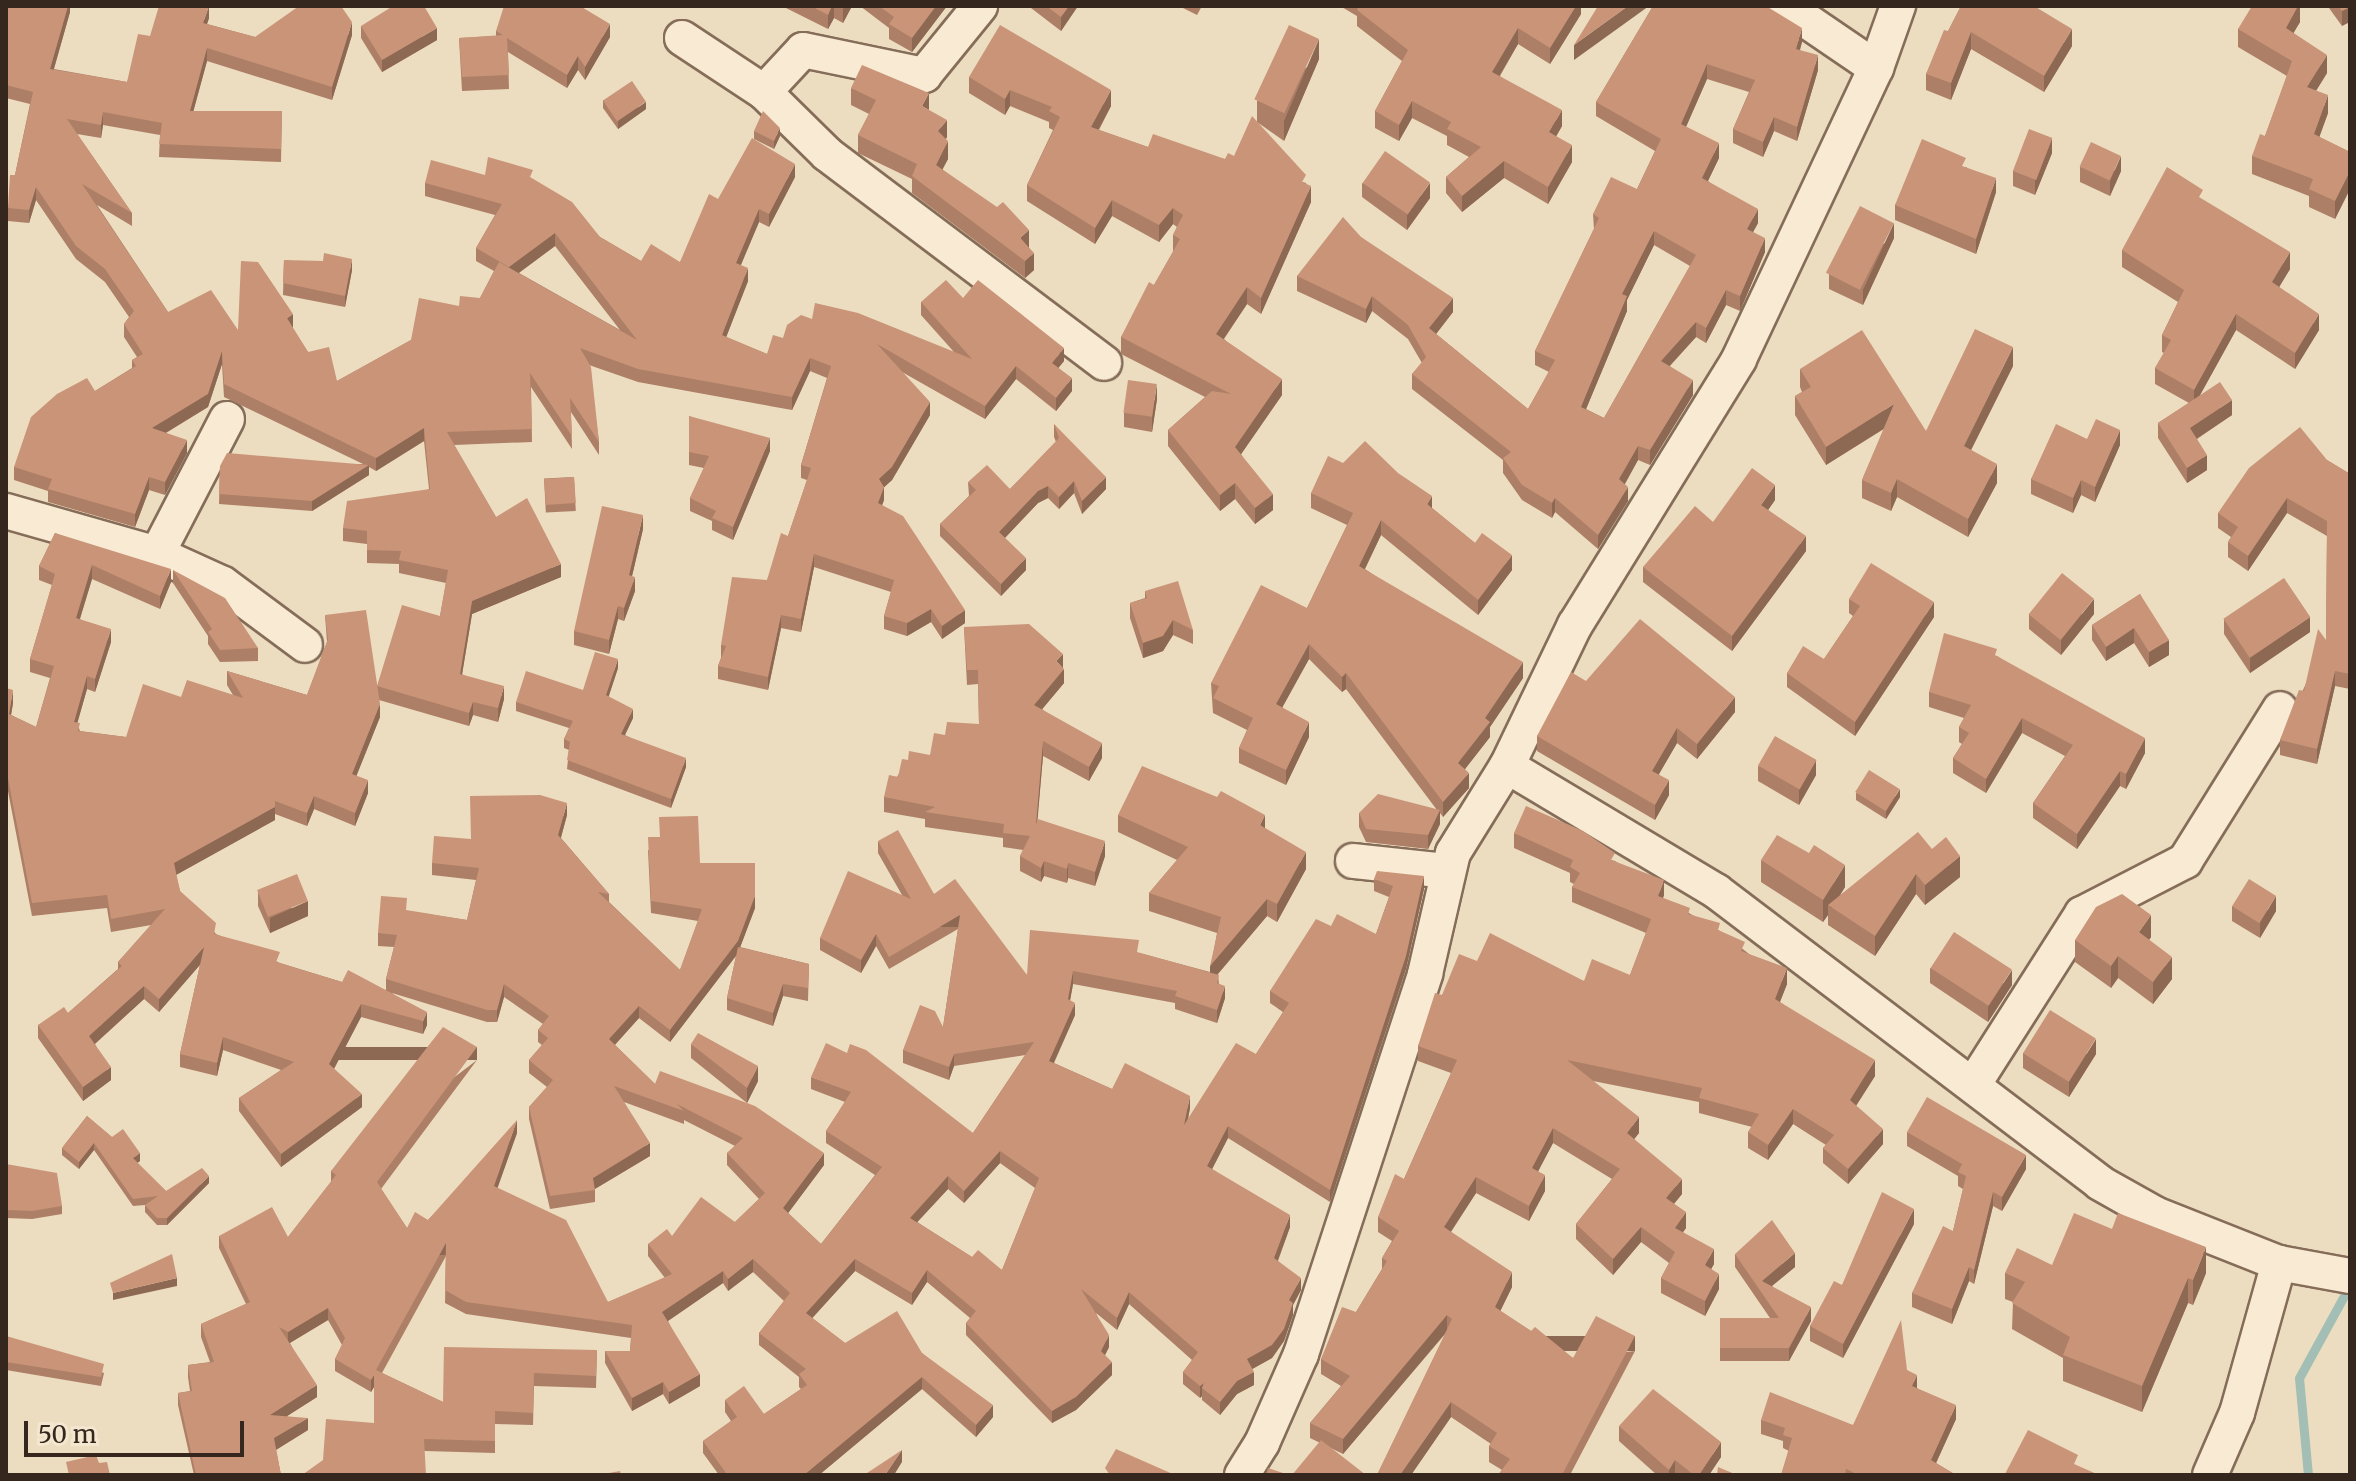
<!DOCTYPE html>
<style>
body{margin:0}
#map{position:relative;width:2356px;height:1481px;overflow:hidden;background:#ecdcc0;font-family:Merriweather,serif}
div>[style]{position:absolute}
.stream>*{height:9px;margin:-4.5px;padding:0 4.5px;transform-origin:4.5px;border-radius:4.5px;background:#a3bfb5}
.roads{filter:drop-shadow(2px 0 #856d59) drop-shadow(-2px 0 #856d59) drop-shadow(0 2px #856d59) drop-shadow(0 -2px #856d59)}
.minor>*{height:34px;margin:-17px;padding:0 17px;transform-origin:17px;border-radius:17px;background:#f8ead3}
.wall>*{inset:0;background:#ad7f66;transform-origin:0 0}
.shaded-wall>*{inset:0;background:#8d6853;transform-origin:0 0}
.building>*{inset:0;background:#c99477;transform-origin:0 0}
span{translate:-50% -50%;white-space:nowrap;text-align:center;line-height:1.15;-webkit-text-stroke:6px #f4e7d0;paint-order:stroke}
.frame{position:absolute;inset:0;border:8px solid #35271d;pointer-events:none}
.scale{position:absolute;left:24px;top:1421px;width:220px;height:36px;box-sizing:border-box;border:4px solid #35271d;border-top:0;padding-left:10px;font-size:24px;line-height:28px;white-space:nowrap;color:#35271d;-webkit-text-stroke:6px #f4e7d0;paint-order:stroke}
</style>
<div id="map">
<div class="stream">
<div style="left:2308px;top:1475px;width:97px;rotate:-95.3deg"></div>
<div style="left:2299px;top:1378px;width:106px;rotate:-61.3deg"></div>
</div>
<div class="roads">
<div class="minor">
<div style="left:1785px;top:6px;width:110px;rotate:34.3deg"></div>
<div style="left:682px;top:38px;width:98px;rotate:33.4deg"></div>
<div style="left:764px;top:92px;width:88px;rotate:44.5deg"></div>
<div style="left:827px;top:154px;width:347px;rotate:37deg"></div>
<div style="left:764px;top:92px;width:57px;rotate:-47.1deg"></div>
<div style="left:803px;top:50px;width:124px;rotate:11.7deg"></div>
<div style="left:924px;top:75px;width:89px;rotate:-50.9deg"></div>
<div style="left:6px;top:511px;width:157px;rotate:15.9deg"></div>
<div style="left:157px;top:554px;width:152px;rotate:-62.6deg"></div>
<div style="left:157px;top:554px;width:72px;rotate:24.4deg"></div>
<div style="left:223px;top:584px;width:102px;rotate:36.6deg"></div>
<div style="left:1507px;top:766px;width:244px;rotate:30.9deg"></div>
<div style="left:1716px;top:891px;width:482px;rotate:37.2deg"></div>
<div style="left:2100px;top:1183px;width:63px;rotate:29.4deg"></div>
<div style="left:2155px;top:1214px;width:133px;rotate:21.6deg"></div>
<div style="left:2279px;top:1263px;width:72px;rotate:10.4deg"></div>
<div style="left:1353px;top:861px;width:95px;rotate:6.1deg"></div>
<div style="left:1973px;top:1085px;width:203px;rotate:-57.5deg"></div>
<div style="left:2082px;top:914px;width:116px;rotate:-27.2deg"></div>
<div style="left:2185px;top:861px;width:179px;rotate:-58deg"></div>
<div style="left:1242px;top:1475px;width:38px;rotate:-58deg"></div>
<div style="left:1262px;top:1443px;width:97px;rotate:-66.3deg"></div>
<div style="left:1301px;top:1354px;width:400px;rotate:-71.9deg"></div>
<div style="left:1425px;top:974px;width:124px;rotate:-77deg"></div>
<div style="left:1453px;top:853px;width:102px;rotate:-58.2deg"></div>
<div style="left:1507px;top:766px;width:157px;rotate:-64.3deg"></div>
<div style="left:1575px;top:625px;width:312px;rotate:-58.3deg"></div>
<div style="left:1739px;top:359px;width:322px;rotate:-64.8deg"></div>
<div style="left:1876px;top:68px;width:66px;rotate:-70.5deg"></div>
<div style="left:2210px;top:1475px;width:68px;rotate:-66.5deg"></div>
<div style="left:2237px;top:1413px;width:156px;rotate:-74.4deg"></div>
</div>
</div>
<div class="wall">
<div style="clip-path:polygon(evenodd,6px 6px,70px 6px,70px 12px,54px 69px,127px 82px,150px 36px,209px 18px,207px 24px,255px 37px,352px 35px,332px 100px,207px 61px,193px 111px,282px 111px,281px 162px,159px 157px,160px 135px,103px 125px,101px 138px,77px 134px,132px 213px,132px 226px,97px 205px,168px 312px,238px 330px,293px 327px,292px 327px,308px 352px,337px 381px,411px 340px,459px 306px,480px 298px,494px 271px,476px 261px,476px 248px,495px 215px,425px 196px,425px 183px,485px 175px,533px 179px,600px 237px,641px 261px,680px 262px,718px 199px,795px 177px,769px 227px,759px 222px,741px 265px,748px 281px,726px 337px,767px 354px,783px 338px,812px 319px,954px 352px,921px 315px,921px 302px,963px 298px,1064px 361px,1058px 368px,1072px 391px,1056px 411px,1016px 379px,985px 419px,902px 372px,930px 415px,892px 480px,884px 487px,884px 500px,882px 505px,965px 623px,942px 639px,931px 622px,907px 636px,884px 629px,884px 616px,891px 592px,814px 567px,801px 632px,781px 628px,768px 690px,718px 679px,718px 666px,721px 658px,721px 645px,767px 580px,788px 536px,807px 480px,801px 478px,801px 465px,827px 378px,810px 371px,792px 410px,638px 382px,589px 365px,599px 442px,599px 455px,571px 412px,572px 449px,531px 387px,532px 442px,454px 445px,496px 517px,561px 577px,472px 614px,462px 674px,504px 699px,498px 722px,473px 715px,469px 726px,379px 700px,380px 717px,356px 776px,368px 793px,355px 826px,314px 809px,307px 826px,275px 814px,275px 820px,176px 875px,180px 891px,216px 934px,280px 963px,342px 982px,386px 990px,386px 979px,394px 947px,378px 946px,378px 933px,407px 911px,467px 920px,476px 880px,432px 875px,432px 863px,471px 839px,567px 815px,561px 838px,609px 894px,609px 902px,680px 970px,698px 921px,651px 913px,648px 850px,700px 863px,755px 908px,740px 947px,809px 964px,808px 1001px,783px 996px,773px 1026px,727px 1010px,727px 998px,736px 956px,670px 1042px,639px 1018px,615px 1045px,655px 1084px,824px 1165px,788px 1213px,821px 1244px,875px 1175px,826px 1143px,826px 1131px,845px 1102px,811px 1089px,811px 1077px,973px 1133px,1025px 1055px,954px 1066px,949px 1080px,903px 1063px,903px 1050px,943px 1027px,958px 929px,889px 969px,876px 946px,861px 973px,820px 950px,820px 938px,902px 895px,878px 853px,878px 841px,934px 894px,1027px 975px,1139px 953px,1210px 972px,1217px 933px,1149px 911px,1149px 893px,1177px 860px,1118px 832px,1118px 815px,1265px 828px,1306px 869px,1277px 922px,1267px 916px,1218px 974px,1219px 984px,1225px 998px,1217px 1023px,1175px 1009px,1175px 1003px,1073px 984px,1070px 1000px,1075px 1015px,1054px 1063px,1112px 1089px,1190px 1108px,1188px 1120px,1256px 1054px,1283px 1012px,1270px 1003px,1270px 991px,1331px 926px,1376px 934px,1389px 897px,1374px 891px,1374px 879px,1424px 889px,1406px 969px,1330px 1202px,1228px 1138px,1212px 1169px,1290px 1227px,1278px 1261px,1301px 1290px,1293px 1305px,1293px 1315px,1284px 1341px,1272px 1358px,1252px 1369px,1254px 1385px,1237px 1394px,1220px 1415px,1202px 1400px,1202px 1396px,1200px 1398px,1183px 1384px,1183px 1372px,1192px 1360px,1129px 1304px,1117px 1330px,1096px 1313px,1109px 1347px,1105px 1355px,1112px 1375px,1076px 1410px,1052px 1423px,966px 1335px,966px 1323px,970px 1318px,927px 1282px,912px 1305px,855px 1271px,812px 1318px,845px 1343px,922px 1353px,993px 1417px,976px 1437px,922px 1389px,819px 1475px,719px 1475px,703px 1453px,703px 1441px,731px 1421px,725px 1412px,725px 1400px,764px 1414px,801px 1389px,799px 1387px,799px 1377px,759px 1345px,759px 1333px,784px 1301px,753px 1272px,728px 1291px,723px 1283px,668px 1321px,700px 1386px,669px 1404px,663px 1394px,632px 1411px,605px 1363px,605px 1351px,630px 1351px,631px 1338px,466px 1314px,445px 1303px,446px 1256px,382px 1373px,443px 1402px,597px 1350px,596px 1388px,534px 1386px,533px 1425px,495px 1424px,495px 1453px,425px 1451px,374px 1423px,374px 1387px,371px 1392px,335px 1371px,335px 1359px,342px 1345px,328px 1320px,290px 1343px,317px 1397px,287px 1416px,308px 1430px,276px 1450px,281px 1475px,194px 1475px,178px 1405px,178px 1393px,190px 1391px,188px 1377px,188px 1365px,210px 1362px,201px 1337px,201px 1324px,246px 1304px,219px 1248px,219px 1236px,288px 1237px,331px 1182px,331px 1171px,477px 1060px,381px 1189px,407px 1228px,428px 1220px,517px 1133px,497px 1188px,608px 1302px,665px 1278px,648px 1256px,648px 1244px,672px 1236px,735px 1222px,759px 1199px,727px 1165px,727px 1153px,735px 1146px,684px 1120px,684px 1124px,624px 1102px,650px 1156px,595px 1189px,595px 1202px,550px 1209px,529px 1119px,529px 1107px,547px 1087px,529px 1073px,529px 1060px,542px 1045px,538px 1042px,538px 1030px,543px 1024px,504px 997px,497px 1022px,487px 1022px,392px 993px,427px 1025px,423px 1034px,361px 1017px,334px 1069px,362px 1107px,281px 1167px,239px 1111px,239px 1098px,281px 1070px,223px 1050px,217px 1076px,180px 1067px,180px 1054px,200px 965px,159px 1012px,144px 999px,95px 1044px,111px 1080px,83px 1101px,38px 1038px,38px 1025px,68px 1013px,118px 969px,118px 962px,151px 925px,111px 932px,107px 908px,32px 916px,6px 781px,6px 688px,13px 703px,11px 715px,36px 727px,50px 678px,30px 672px,30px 659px,52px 585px,39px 580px,39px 566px,55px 533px,171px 582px,160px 609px,92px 579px,80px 619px,111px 642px,95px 692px,87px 689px,77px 723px,80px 731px,126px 737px,181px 697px,233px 695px,227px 685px,227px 671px,307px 695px,327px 642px,325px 615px,377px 686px,440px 616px,446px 583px,399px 573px,399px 564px,367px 563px,367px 544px,343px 541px,343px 528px,429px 489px,424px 441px,376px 471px,369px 467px,369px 475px,312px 511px,219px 504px,220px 466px,363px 464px,224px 397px,222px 364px,208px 407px,166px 433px,187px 453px,165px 495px,149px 490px,135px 527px,48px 502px,48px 491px,14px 480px,14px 467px,95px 391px,132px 368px,132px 360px,137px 357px,124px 337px,124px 324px,129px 317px,105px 282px,76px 259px,36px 200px,29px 223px,8px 221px,8px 208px,30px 104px,6px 98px,6px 6px,555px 246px,620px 330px,519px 273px,555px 246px,6px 6px,1000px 1163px,1035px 1188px,1002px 1270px,972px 1257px,917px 1222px,948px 1189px,964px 1203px,1000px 1163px)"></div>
<div style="clip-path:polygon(786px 6px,852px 6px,843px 23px,834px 18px,828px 29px,786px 8px)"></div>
<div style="clip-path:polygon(860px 6px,947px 6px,912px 52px,889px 39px,889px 28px)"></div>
<div style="clip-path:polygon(1031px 6px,1078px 6px,1061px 31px,1031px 8px)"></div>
<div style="clip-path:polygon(1179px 6px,1202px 6px,1197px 15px)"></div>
<div style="clip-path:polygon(1340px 6px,1581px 6px,1581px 14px,1550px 64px,1518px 44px,1500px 76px,1562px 126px,1556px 136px,1572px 162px,1548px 204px,1504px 178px,1462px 212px,1446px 193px,1446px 177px,1469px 157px,1447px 145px,1447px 136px,1412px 118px,1399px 141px,1375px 128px,1375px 111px,1402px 61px,1357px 26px,1357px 16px)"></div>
<div style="clip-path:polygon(evenodd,1653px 6px,1802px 42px,1800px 50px,1818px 70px,1797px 141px,1774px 131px,1763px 157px,1733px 143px,1733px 129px,1749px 92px,1707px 79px,1686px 127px,1719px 158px,1708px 181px,1758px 223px,1753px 232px,1765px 252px,1740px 311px,1726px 305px,1706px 343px,1696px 337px,1670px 366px,1693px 395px,1650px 465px,1638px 460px,1625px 484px,1628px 501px,1598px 549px,1555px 512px,1552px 518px,1522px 500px,1503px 473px,1503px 460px,1412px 389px,1412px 374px,1422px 363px,1408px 339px,1372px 311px,1366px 323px,1297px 291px,1297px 276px,1361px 237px,1453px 312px,1436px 334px,1528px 409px,1549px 372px,1535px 365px,1535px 351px,1594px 229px,1593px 214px,1637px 189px,1655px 151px,1596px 116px,1596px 102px,1653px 6px,1654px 245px,1690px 266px,1604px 418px,1586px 409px,1627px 311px,1627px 300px,1654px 245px)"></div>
<div style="clip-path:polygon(1961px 6px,2072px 46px,2044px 92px,1971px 49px,1951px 100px,1926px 90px,1926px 74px)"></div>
<div style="clip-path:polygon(2300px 6px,2300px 22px,2293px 33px,2327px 73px,2316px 91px,2328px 113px,2319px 137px,2350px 152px,2350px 189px,2335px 219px,2309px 207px,2309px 196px,2252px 174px,2252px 156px,2265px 136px,2287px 76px,2238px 47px,2238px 29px)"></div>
<div style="clip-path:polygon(2329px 6px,2350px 6px,2342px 26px,2329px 8px)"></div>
<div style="clip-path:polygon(361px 26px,437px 40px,382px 72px,361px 38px)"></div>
<div style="clip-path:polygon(496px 31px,610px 37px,585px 80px,578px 70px,567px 88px,508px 52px,509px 89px,462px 91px,459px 38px,496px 36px)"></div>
<div style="clip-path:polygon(1319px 59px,1284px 141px,1257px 122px,1257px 101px)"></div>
<div style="clip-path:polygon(969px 77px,1111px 106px,1099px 130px,1148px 147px,1225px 159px,1306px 183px,1311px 202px,1261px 314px,1247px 304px,1224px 339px,1282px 395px,1241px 454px,1273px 510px,1255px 524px,1235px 499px,1220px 511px,1168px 446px,1168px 430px,1205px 397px,1121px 354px,1121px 337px,1154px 285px,1173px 252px,1173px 235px,1177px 227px,1173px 224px,1159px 242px,1112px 216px,1095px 244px,1027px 201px,1027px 185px,1053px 130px,1049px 128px,1049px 122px,1010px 106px,1005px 115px,969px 93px)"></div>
<div style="clip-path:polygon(851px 88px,928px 110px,947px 137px,946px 139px,948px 159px,942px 169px,1029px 247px,1034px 270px,1025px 278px,912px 193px,912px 179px,858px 153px,858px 135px,869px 114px,851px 105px)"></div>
<div style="clip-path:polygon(603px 100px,646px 109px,618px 129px,603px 108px)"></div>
<div style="clip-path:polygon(754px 131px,780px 136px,774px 149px,754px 139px)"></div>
<div style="clip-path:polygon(2052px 153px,2035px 195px,2013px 186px,2013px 171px)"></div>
<div style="clip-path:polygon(1966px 167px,1996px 192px,1976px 254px,1895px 220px,1895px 205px)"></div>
<div style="clip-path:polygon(2080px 167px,2121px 171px,2110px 196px,2080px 182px)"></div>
<div style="clip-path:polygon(1362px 183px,1430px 198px,1407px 230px,1362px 197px)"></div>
<div style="clip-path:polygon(2203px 200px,2290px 269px,2279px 287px,2319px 330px,2295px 369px,2236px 330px,2200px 395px,2232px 415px,2197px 439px,2207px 470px,2187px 483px,2158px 438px,2158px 423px,2189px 403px,2155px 384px,2155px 368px,2164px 353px,2162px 352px,2162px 335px,2178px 302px,2122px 267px,2122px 250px)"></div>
<div style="clip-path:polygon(1894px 238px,1863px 305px,1829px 289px,1829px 274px)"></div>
<div style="clip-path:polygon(284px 260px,352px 270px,345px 307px,283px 295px)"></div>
<div style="clip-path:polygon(2013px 366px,1971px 450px,1997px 483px,1968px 537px,1897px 497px,1891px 511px,1862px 498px,1862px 480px,1884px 429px,1826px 465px,1795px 415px,1795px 396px,1802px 392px,1800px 387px,1800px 369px,1926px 431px)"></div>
<div style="clip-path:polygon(1157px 399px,1152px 432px,1124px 427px,1124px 413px)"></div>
<div style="clip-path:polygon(689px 416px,770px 451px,733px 540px,712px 530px,712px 521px,690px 511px,690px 498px,704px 468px,689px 465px)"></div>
<div style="clip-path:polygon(1054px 424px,1106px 489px,1082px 514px,1074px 493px,1059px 509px,1048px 498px,1038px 503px,1005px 538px,1026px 570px,1001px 596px,940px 536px,940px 524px,969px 496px,968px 482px,1010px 489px,1056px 442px,1054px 437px)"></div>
<div style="clip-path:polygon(2087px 439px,2120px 445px,2095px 502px,2081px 495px,2073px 513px,2031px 494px,2031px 479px)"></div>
<div style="clip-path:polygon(2327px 460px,2350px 474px,2350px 689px,2335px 686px,2317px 764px,2280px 755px,2280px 740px,2326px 640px,2327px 536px,2287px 513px,2248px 571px,2228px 557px,2228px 542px,2231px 537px,2218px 528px,2218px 513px)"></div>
<div style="left:574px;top:477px;width:34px;height:30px;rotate:87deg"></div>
<div style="clip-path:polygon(1311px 493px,1432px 508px,1475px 543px,1512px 570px,1478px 615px,1381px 535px,1365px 569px,1523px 678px,1490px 727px,1490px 737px,1465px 769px,1469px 788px,1443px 817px,1440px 813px,1440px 824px,1428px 849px,1366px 842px,1359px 827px,1359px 813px,1437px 810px,1346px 689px,1342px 692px,1309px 659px,1282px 707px,1309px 737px,1286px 785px,1239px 763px,1239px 748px,1247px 730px,1213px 713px,1211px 683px,1307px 608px,1347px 525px,1311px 508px)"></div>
<div style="clip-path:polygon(1775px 500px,1768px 510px,1806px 551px,1732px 651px,1643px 582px,1643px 567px,1713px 522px)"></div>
<div style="clip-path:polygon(643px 529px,632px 576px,635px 591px,624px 621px,618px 619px,609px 654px,574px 645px,574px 631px)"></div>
<div style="clip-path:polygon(173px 570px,258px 648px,258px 661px,220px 662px,208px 644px,208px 636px,173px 583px)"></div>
<div style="clip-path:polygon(1145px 591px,1193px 630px,1193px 644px,1173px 635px,1163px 651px,1143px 658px,1130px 618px,1130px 603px,1145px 598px)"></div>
<div style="clip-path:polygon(2140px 594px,2169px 655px,2149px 667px,2134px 643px,2106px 661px,2092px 640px,2092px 625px)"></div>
<div style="clip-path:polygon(1849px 599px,1934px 617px,1855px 736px,1787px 687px,1787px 673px,1824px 659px,1853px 616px,1849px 613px)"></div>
<div style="clip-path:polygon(2029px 614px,2094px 614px,2061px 655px,2029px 629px)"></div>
<div style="clip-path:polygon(2224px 619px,2310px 632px,2250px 673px,2224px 634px)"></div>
<div style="clip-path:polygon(964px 627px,1063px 667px,1064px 683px,1042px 709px,1102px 758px,1089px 781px,1043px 756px,1037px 821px,1105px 856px,1095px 886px,1068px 878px,1067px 883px,1044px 876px,1041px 882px,1020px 871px,1020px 856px,1023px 850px,1003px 847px,1003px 838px,925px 827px,925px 819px,884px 812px,884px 797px,908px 760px,930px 755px,945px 735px,979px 724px,978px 684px,967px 685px)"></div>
<div style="clip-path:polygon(1997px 656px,2145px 753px,2126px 789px,2120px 786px,2077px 849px,2033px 818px,2033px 803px,2065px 756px,2022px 733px,1986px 793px,1953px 773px,1953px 758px,1962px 744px,1959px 742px,1959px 727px,1964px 718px,1929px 707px,1929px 692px)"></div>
<div style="clip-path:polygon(618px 668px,608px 697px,633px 718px,625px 735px,686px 767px,671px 808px,567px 769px,569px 750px,564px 748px,564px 739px,569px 728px,516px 711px,516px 702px,583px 690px)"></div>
<div style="clip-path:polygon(1586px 681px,1735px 712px,1697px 759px,1677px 743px,1659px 774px,1669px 795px,1655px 820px,1537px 751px,1537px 736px)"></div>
<div style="clip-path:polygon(1758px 766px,1816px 775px,1799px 805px,1758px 781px)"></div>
<div style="clip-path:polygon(1856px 793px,1900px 797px,1886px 819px,1856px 800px)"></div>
<div style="clip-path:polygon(1514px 833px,1615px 861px,1664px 895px,1663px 898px,1720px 931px,1787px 984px,1780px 1002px,1875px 1076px,1856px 1106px,1883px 1144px,1848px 1184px,1823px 1163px,1823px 1148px,1826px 1145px,1793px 1124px,1768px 1160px,1748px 1148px,1748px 1132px,1752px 1127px,1699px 1113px,1699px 1102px,1593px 1081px,1639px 1133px,1634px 1139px,1682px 1194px,1674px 1204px,1686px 1228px,1683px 1232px,1714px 1264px,1711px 1269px,1719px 1289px,1705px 1316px,1661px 1293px,1661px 1278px,1669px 1263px,1641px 1242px,1613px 1275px,1576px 1239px,1576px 1224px,1612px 1179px,1553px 1143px,1538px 1171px,1545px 1191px,1529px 1221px,1476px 1193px,1451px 1232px,1512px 1287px,1500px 1311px,1573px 1358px,1635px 1351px,1570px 1475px,1498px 1475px,1502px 1470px,1489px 1462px,1489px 1446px,1491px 1444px,1451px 1417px,1411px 1475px,1377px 1475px,1446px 1333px,1343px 1454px,1310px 1438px,1310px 1423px,1341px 1386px,1321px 1374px,1321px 1359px,1356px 1312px,1382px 1269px,1382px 1258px,1392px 1241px,1378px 1232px,1378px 1217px,1404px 1179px,1451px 1073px,1418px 1061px,1418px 1046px,1442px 995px,1477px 961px,1584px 981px,1630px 975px,1646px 933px,1572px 902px,1572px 887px,1574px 884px,1570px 882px,1570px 873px,1514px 848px)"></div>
<div style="clip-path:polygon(1932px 849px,1960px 877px,1925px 905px,1916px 894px,1875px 956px,1828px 925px,1828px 915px,1823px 922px,1761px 882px,1761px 860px,1845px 887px,1840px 895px)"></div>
<div style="clip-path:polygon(258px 891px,308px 916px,270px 933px,258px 906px)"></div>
<div style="clip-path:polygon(2232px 906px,2276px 911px,2260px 938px,2232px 921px)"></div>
<div style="clip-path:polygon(2151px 937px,2149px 940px,2172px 979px,2153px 1004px,2118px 978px,2111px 988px,2075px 962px,2075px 940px)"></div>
<div style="clip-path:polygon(1930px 968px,2012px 985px,1988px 1022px,1930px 983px)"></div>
<div style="clip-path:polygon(691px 1044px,758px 1081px,747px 1103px,691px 1058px)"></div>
<div style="clip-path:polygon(2023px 1053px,2096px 1054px,2069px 1097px,2023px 1068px)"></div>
<div style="clip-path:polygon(87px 1116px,140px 1161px,137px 1163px,166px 1191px,209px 1183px,167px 1225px,157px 1225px,145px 1212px,145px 1205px,133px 1206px,94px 1150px,79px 1169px,62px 1155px,62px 1148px)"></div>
<div style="clip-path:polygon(1907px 1132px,2026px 1169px,2002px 1211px,1993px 1206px,1974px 1284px,1969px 1281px,1952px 1324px,1912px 1307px,1912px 1293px,1953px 1231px,1963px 1189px,1958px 1186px,1958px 1176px,1907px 1146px)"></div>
<div style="clip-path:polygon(6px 1164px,62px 1206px,62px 1214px,32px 1219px,6px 1218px)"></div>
<div style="clip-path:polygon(1914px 1224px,1843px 1358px,1810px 1341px,1810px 1326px,1842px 1285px)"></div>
<div style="clip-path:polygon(1735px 1254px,1795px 1267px,1772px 1286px,1811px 1321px,1789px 1361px,1720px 1361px,1720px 1318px,1770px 1318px,1735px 1267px)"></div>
<div style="clip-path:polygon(2052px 1265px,2206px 1273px,2193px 1305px,2188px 1303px,2142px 1412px,2063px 1381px,2063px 1358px,2012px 1329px,2013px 1302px,2005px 1299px,2005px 1273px)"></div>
<div style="clip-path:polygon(6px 1336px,104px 1373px,101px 1386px,6px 1370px)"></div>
<div style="clip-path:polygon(1907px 1370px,1917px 1388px,1956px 1419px,1936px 1463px,1956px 1475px,1781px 1475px,1789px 1451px,1783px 1448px,1783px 1441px,1761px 1434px,1761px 1420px,1853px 1425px)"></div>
<div style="clip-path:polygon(1619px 1426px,1721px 1457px,1709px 1475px,1657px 1475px,1619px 1441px)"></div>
</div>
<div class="shaded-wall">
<div style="clip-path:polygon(68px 6px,70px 6px,70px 12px,50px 82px,50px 69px)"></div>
<div style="clip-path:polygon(209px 6px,209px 18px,203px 36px,203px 23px)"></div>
<div style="clip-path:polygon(832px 6px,834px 6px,834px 18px,828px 29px,828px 15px)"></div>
<div style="clip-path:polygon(845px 6px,852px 6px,843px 23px,843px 9px)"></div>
<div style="clip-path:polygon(936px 6px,947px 6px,912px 52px,912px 38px)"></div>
<div style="clip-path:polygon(1069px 6px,1078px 6px,1061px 31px,1061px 17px)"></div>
<div style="clip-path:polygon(1576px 6px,1581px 6px,1581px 14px,1550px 64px,1550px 48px)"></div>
<div style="clip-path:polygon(1628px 6px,1649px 6px,1574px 60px,1574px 45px)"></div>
<div style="clip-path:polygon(2298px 6px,2300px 6px,2300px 22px,2286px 46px,2286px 28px)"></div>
<div style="clip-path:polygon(2350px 7px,2350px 22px,2342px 26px,2342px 11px)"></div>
<div style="clip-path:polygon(352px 22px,352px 35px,332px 100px,332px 87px)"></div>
<div style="clip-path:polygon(610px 24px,610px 37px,585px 80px,585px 67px)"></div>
<div style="clip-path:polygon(437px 28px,437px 40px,382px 72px,382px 60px)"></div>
<div style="clip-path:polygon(1518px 28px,1518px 44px,1492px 88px,1492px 72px)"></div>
<div style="clip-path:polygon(1802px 28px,1802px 42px,1796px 63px,1796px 49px)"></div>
<div style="clip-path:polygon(2072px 29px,2072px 46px,2044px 92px,2044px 76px)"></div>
<div style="clip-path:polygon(1971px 32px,1971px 49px,1951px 100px,1951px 83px)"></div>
<div style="clip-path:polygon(1319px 39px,1319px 59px,1284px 141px,1284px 121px)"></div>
<div style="clip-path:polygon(207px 48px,207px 61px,190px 124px,190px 111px)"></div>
<div style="clip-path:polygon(1818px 55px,1818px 70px,1797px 141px,1797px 127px)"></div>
<div style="clip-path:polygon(2327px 55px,2327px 73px,2307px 105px,2307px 87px)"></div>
<div style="clip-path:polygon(578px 56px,578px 70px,567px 88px,567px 75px)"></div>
<div style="clip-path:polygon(1707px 64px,1707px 79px,1681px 138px,1681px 124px)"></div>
<div style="clip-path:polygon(1010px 90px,1010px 106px,1005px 115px,1005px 99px)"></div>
<div style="clip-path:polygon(1111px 90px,1111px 106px,1091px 143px,1091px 127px)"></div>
<div style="clip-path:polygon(929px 93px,929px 110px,922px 106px)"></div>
<div style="clip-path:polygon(2328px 95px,2328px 113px,2314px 152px,2314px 134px)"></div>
<div style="clip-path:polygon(1412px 101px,1412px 118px,1399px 141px,1399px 125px)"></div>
<div style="clip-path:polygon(646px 102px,646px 109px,618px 129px,618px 121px)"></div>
<div style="clip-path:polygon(1562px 110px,1562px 126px,1549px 149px,1549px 132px)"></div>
<div style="clip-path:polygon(103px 112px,103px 125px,101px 138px,101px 125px)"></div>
<div style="clip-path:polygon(1774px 117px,1774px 131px,1763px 157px,1763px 142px)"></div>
<div style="clip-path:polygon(947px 120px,947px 137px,938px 148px,938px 131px)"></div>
<div style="clip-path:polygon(780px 128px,780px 136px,774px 149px,774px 141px)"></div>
<div style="clip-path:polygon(2052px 138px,2052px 153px,2035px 195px,2035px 180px)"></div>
<div style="clip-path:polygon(948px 141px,948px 159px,936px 182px,936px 165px)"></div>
<div style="clip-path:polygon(1719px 143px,1719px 158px,1702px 193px,1702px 178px)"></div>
<div style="clip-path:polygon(1572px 145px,1572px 162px,1548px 204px,1548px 187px)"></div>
<div style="clip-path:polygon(2121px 156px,2121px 171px,2110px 196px,2110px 181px)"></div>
<div style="clip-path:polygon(1504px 161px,1504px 178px,1462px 212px,1462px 196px)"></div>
<div style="clip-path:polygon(795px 164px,795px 177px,769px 227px,769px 214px)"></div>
<div style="clip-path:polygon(2350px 171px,2350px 189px,2335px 219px,2335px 201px)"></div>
<div style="clip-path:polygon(1996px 178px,1996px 192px,1976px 254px,1976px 239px)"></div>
<div style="clip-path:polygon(1430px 183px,1430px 198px,1407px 230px,1407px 215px)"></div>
<div style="clip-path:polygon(1311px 186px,1311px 202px,1261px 314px,1261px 298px)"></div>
<div style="clip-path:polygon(36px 187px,36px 200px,29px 223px,29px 210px)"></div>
<div style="clip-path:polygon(1112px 200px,1112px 216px,1095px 244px,1095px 228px)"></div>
<div style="clip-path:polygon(1173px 208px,1173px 224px,1159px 242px,1159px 225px)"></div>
<div style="clip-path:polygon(759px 209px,759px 222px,736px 276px,736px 263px)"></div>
<div style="clip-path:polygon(1758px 209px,1758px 223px,1747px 243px,1747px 229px)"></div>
<div style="clip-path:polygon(1894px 223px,1894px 238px,1863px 305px,1863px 290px)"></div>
<div style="clip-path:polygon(1029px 230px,1029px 248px,1020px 238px)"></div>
<div style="clip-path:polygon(1654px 231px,1654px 245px,1627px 300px,1627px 311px,1581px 421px,1581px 407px,1622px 294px)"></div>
<div style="clip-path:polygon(555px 233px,555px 246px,509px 280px,509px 267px)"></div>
<div style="clip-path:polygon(1765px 238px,1765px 252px,1740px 311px,1740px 296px)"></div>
<div style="clip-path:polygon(2290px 252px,2290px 269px,2272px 299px,2272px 282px)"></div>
<div style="clip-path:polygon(1034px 253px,1034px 270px,1025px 278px,1025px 261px)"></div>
<div style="clip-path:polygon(352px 259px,352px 270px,345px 307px,345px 296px)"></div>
<div style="clip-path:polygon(748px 268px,748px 281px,722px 348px,722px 335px)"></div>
<div style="clip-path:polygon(1247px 287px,1247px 304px,1216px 350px,1216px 334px)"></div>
<div style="clip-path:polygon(1726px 290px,1726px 305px,1706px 343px,1706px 328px)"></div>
<div style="clip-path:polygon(1372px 296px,1372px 311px,1366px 323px,1366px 309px)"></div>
<div style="clip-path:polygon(1453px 298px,1453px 312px,1429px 343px,1429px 328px)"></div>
<div style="clip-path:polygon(293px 314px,293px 327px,287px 331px,287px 318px)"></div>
<div style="clip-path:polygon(2236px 314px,2236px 330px,2194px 406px,2194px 390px)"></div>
<div style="clip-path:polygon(2319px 314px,2319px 330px,2295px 369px,2295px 353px)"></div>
<div style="clip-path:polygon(1696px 322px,1696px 337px,1661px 375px,1661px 361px)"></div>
<div style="clip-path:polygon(2013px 347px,2013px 366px,1964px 464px,1964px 446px)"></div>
<div style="clip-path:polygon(1064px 348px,1064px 361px,1052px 376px,1052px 363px)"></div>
<div style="clip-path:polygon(222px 351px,222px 364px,208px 407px,152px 441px,152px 428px)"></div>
<div style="clip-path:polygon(810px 358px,810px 371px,792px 410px,792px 397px)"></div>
<div style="clip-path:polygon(1016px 366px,1016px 379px,985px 419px,985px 406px)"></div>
<div style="clip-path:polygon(1072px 378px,1072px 391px,1056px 411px,1056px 398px)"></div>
<div style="clip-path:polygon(1282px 379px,1282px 395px,1235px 463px,1235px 447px)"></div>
<div style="clip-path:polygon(1693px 380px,1693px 395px,1650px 465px,1650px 450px)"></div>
<div style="clip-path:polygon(1157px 384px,1157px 399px,1152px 432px,1152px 417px)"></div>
<div style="clip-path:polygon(2232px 400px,2232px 415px,2190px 443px,2190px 428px)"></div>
<div style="clip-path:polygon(930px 402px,930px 415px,892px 480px,879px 492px,879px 479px)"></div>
<div style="clip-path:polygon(1894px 404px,1894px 422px,1826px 465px,1826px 447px)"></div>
<div style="clip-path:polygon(424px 428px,424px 441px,376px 471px,376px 458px)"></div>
<div style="clip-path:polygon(2120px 430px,2120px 445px,2095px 502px,2095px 487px)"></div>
<div style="clip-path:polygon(770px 438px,770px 451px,733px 540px,733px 527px)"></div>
<div style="clip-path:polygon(187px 440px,187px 453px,165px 495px,165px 482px)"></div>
<div style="clip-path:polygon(1638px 446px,1638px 460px,1619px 494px,1619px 479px)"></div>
<div style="clip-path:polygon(2207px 455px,2207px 470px,2187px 483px,2187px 468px)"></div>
<div style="clip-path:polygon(1997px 464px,1997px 483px,1968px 537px,1968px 519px)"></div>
<div style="clip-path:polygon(369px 465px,369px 475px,312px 511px,312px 501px)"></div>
<div style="clip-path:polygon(149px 477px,149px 490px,135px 527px,135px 514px)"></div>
<div style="clip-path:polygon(1106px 477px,1106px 489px,1082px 514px,1082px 501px)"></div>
<div style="clip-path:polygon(1897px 479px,1897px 497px,1891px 511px,1891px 493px)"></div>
<div style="clip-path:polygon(2081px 480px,2081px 495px,2073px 513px,2073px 498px)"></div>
<div style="clip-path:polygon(1074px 481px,1074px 493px,1059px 509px,1059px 497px)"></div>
<div style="clip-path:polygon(1235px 483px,1235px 499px,1220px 511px,1220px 495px)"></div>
<div style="clip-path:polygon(1775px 485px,1775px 500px,1761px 520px,1761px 505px)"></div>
<div style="clip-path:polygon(1048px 486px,1048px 498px,1038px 503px,999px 544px,999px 532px,1038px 491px)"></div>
<div style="clip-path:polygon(884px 487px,884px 500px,878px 516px,878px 503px)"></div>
<div style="clip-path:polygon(1628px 487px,1628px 501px,1598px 549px,1598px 535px)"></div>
<div style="clip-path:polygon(1273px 494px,1273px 510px,1255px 524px,1255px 508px)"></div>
<div style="clip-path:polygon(1432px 496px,1432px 511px,1427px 504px)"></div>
<div style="clip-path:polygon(1555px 498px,1555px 512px,1552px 518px,1552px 503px)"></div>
<div style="clip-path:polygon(2287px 498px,2287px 513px,2248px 571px,2248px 556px)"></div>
<div style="clip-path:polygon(643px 515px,643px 529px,629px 589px,629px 575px)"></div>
<div style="clip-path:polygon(1381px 520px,1381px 535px,1359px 581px,1359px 566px)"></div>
<div style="clip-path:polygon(1806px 536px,1806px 551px,1732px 651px,1732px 636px)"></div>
<div style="clip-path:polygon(814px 554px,814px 567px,801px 632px,801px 619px)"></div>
<div style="clip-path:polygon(1512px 555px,1512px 570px,1478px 615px,1478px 600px)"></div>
<div style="clip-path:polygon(1026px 558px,1026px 570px,1001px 596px,1001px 584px)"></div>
<div style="clip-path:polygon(561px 564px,561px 577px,472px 614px,460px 687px,460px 674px,472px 601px)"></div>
<div style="clip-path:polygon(92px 565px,92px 579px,76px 631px,76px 618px)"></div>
<div style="clip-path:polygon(171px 569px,171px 582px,160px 609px,160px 596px)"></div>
<div style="clip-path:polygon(635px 577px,635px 591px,624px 621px,624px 608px)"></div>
<div style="clip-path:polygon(2094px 599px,2094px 614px,2061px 655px,2061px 640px)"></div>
<div style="clip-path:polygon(1934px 602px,1934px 617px,1855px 736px,1855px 722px)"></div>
<div style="clip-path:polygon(618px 606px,618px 619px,609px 654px,609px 640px)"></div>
<div style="clip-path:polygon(931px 609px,931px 622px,907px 636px,907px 623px)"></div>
<div style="clip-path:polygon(965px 610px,965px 623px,942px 639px,942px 626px)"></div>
<div style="clip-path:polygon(781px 615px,781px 628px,768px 690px,768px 677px)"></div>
<div style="clip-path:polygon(2310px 617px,2310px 632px,2250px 673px,2250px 658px)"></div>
<div style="clip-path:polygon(1173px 620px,1173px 635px,1163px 651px,1143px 658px,1143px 643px)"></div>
<div style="clip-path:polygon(2134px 628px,2134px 643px,2106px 661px,2106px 647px)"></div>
<div style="clip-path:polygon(111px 629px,111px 642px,95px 692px,95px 679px)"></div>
<div style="clip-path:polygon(2169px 640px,2169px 655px,2149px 667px,2149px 652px)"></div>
<div style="clip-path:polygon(1309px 644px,1309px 659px,1276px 719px,1276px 704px)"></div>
<div style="clip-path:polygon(1063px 654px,1063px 668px,1056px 661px)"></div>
<div style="clip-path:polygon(618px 659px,618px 668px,606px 705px,606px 695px)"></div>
<div style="clip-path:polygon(1523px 662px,1523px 678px,1490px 727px,1490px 737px,1458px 778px,1458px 763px,1485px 718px)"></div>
<div style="clip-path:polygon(1064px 669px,1064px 683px,1034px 719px,1034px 705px)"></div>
<div style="clip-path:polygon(2335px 671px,2335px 686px,2317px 764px,2317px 749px)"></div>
<div style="clip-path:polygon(1346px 673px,1346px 689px,1342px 692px,1342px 677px)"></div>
<div style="clip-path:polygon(87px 676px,87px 689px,74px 735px,74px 722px)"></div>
<div style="clip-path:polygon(504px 686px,504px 699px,498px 722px,498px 708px)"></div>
<div style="clip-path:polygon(13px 690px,13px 703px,9px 727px,9px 714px)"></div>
<div style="clip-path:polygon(1735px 697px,1735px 712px,1697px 759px,1697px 744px)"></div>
<div style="clip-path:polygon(473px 702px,473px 715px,469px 726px,469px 713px)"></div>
<div style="clip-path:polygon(380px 704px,380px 717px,352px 787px,352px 774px)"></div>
<div style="clip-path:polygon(633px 709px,633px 718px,621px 743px,621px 734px)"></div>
<div style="clip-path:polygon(2022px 718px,2022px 733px,1986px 793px,1986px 779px)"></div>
<div style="clip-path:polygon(1309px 722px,1309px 737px,1286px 785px,1286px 770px)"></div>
<div style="clip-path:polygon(1677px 728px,1677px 743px,1652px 786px,1652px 771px)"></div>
<div style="clip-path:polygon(2145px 738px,2145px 753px,2126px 789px,2126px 774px)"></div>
<div style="clip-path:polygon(1043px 741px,1043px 756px,1036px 838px,1036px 824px)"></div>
<div style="clip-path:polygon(1102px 743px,1102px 758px,1089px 781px,1089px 767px)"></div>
<div style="clip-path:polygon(686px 758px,686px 767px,671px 808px,671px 799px)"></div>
<div style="clip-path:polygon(1816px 760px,1816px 775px,1799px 805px,1799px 790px)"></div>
<div style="clip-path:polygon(2120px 771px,2120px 786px,2077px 849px,2077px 834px)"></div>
<div style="clip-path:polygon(1469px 773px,1469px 788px,1443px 817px,1443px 802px)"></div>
<div style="clip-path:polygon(368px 780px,368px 793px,355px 826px,355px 813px)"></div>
<div style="clip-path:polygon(1669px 780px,1669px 795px,1655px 820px,1655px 805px)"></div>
<div style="clip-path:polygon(1900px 789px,1900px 797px,1886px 819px,1886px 811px)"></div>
<div style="clip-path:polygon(314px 796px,314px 809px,307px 826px,307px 813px)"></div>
<div style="clip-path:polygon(275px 801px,275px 820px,174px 876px,174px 863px)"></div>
<div style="clip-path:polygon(567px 803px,567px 815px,558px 847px,558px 835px)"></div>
<div style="clip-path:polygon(1440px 810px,1440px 824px,1428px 849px,1428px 835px)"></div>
<div style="clip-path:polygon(1265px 815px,1265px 832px,1260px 825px)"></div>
<div style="clip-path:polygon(1105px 841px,1105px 856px,1095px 886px,1095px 872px)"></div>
<div style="clip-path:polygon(1306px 852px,1306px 869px,1277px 922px,1277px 904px)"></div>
<div style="clip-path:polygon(1960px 856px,1960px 877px,1925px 905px,1925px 885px)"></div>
<div style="clip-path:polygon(1044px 861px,1044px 876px,1041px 882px,1041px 868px)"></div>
<div style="clip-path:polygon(1068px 863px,1068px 878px,1067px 883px,1067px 869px)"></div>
<div style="clip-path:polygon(1845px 865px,1845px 887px,1832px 908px,1828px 905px,1828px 915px,1823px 922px,1823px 900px)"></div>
<div style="clip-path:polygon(1916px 874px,1916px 894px,1875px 956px,1875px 936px)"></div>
<div style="clip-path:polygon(1424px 876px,1424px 889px,1406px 969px,1330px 1202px,1330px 1190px)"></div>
<div style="clip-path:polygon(1664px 880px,1664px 895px,1658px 911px,1658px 896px)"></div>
<div style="clip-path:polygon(755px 896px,755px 908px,738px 953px,670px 1042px,670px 1030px)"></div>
<div style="clip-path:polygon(2276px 896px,2276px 911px,2260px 938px,2260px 923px)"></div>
<div style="clip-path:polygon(1267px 899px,1267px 916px,1210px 983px,1210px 966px)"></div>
<div style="clip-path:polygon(308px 901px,308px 916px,270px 933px,270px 918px)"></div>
<div style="left:960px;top:915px;width:12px;height:82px;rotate:90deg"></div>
<div style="clip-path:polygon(2151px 915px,2151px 937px,2139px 954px,2139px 932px)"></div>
<div style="clip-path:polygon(876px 934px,876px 946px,861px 973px,861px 960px)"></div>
<div style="clip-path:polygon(204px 947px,204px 960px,159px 1012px,159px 999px)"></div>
<div style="clip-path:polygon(2118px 956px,2118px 978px,2111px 988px,2111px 966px)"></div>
<div style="clip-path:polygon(2172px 957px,2172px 979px,2153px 1004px,2153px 982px)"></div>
<div style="clip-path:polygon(1787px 968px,1787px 984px,1775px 1014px,1775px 999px)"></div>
<div style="clip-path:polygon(2012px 970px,2012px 985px,1988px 1022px,1988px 1007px)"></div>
<div style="clip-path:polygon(1073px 971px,1073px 984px,1068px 1012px,1068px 999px)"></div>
<div style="clip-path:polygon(504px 984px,504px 997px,497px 1022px,497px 1010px)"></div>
<div style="clip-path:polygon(783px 984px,783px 996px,773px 1026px,773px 1013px)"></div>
<div style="clip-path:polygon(144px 986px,144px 999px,89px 1049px,89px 1036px)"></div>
<div style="clip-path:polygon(1225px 986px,1225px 998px,1217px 1023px,1217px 1010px)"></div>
<div style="clip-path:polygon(1075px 1003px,1075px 1015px,1049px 1073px,1049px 1061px)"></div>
<div style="clip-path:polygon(361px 1004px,361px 1017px,329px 1078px,329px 1064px)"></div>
<div style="clip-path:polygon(639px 1006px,639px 1018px,609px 1051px,609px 1039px)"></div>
<div style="clip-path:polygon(427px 1012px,427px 1025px,423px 1034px,423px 1021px)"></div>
<div style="clip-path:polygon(223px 1037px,223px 1050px,217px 1076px,217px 1063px)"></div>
<div style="clip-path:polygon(2096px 1039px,2096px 1054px,2069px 1097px,2069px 1082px)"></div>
<div style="left:477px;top:1047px;width:13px;height:168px;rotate:90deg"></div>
<div style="clip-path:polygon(954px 1054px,954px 1066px,949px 1080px,949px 1067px)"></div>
<div style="clip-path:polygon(1875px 1060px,1875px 1076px,1850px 1115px,1850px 1100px)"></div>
<div style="clip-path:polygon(758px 1066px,758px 1081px,747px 1103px,747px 1088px)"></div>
<div style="clip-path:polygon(111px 1067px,111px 1080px,83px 1101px,83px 1087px)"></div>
<div style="clip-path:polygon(362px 1094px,362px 1107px,281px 1167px,281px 1154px)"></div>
<div style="clip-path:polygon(1190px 1096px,1190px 1108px,1184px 1137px,1184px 1125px)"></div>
<div style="clip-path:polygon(1793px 1109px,1793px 1124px,1768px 1160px,1768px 1145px)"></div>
<div style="clip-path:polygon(1639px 1117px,1639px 1133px,1627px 1148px,1627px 1133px)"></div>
<div style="clip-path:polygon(517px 1120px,517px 1133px,494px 1198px,494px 1186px)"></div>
<div style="clip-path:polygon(1228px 1126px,1228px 1138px,1207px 1179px,1207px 1166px)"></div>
<div style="clip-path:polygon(1553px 1128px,1553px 1143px,1532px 1183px,1532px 1168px)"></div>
<div style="clip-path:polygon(1883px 1129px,1883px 1144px,1848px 1184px,1848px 1169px)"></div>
<div style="clip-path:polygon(94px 1143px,94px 1150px,79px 1169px,79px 1162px)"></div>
<div style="clip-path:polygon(650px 1143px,650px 1156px,593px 1190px,593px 1178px)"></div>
<div style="clip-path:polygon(1000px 1151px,1000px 1163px,964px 1203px,964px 1191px)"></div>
<div style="clip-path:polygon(140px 1153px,140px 1161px,133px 1166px,133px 1158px)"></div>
<div style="clip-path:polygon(824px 1153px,824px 1165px,783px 1220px,783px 1208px)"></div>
<div style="clip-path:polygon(2026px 1155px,2026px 1169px,2002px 1211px,2002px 1197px)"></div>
<div style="clip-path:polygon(1545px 1175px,1545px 1191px,1529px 1221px,1529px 1206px)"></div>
<div style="clip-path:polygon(209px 1176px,209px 1183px,167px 1225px,167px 1218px)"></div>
<div style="clip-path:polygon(948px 1176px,948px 1189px,910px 1230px,910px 1218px)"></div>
<div style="clip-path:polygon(1476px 1177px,1476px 1193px,1444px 1242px,1444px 1227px)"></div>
<div style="clip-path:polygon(1682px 1179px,1682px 1194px,1666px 1213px,1666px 1198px)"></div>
<div style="clip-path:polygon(1993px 1192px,1993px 1206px,1974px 1284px,1974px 1270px)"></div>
<div style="clip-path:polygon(1914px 1209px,1914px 1224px,1843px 1358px,1843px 1344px)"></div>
<div style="clip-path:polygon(1686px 1212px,1686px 1228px,1675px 1243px,1675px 1228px)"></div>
<div style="clip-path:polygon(1290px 1215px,1290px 1227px,1274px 1270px,1274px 1258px)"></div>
<div style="clip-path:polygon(1641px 1227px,1641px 1242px,1613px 1275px,1613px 1259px)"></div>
<div style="left:446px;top:1243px;width:12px;height:145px;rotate:90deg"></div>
<div style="clip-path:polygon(2206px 1247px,2206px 1273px,2193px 1305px,2193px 1280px)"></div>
<div style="clip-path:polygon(1714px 1249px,1714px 1264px,1705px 1280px,1705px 1265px)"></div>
<div style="clip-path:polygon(1795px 1253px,1795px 1267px,1762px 1294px,1762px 1281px)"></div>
<div style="clip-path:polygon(753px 1259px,753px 1272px,728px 1291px,728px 1279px)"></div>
<div style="clip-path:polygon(855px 1259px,855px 1271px,806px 1325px,806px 1313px)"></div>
<div style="clip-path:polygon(1969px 1267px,1969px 1281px,1952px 1324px,1952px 1309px)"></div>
<div style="clip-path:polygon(927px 1270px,927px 1282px,912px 1305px,912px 1293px)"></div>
<div style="clip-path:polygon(723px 1271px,723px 1283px,662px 1325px,662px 1312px)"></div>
<div style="clip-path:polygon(1512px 1272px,1512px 1287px,1495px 1322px,1495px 1307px)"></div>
<div style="clip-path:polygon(1719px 1274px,1719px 1289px,1705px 1316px,1705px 1301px)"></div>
<div style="clip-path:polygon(177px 1278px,177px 1286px,113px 1300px,113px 1293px)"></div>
<div style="clip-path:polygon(1301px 1278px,1301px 1290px,1293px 1305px,1293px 1315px,1284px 1341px,1272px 1358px,1247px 1372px,1247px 1359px,1289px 1300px)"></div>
<div style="clip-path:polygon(2188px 1278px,2188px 1303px,2142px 1412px,2142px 1386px)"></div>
<div style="clip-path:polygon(1129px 1292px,1129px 1304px,1117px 1330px,1117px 1318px)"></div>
<div style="clip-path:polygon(1811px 1307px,1811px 1321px,1789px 1361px,1789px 1348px)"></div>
<div style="clip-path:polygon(328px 1308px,328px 1320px,288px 1344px,288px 1332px)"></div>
<div style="clip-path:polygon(1447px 1315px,1447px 1331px,1343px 1454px,1343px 1439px)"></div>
<div style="clip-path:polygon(1109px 1335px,1109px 1347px,1101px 1363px,1101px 1351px)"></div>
<div style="left:1635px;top:1336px;width:15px;height:157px;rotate:90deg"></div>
<div style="clip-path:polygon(1112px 1362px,1112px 1375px,1076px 1410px,1052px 1423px,1052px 1411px)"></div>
<div style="clip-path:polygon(1254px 1372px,1254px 1385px,1237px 1394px,1220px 1415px,1220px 1402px,1237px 1381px)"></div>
<div style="clip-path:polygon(700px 1374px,700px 1386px,669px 1404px,669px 1392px)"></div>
<div style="clip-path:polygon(374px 1375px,374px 1387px,371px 1392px,371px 1380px)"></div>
<div style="clip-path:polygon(1917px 1375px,1917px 1389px,1912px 1386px)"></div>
<div style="clip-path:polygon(922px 1377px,922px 1389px,819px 1475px,804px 1475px)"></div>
<div style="clip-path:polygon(663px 1382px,663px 1394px,632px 1411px,632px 1398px)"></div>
<div style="clip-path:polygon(1204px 1383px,1202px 1388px,1202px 1396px,1200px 1398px,1200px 1386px)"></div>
<div style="clip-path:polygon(317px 1385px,317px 1397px,270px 1427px,270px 1415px)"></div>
<div style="clip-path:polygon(1451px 1402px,1451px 1417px,1411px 1475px,1400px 1475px)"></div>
<div style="clip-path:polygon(993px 1405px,993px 1417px,976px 1437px,976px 1425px)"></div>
<div style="clip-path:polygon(1956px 1405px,1956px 1419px,1931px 1474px,1931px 1460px)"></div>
<div style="clip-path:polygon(308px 1418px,308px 1430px,274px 1451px,274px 1438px)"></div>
<div style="clip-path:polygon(1721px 1442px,1721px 1457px,1709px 1475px,1699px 1475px)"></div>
<div style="clip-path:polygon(902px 1450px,902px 1462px,894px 1475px,885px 1475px)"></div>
<div style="clip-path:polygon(1675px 1460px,1675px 1475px,1669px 1475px,1669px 1470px)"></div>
</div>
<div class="building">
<div style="clip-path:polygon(6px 6px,68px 6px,50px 69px,127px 82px,138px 34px,150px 36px,159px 6px,209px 6px,203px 23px,255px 37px,299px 6px,341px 6px,352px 22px,332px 87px,207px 48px,190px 111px,282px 111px,281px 149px,159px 144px,162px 123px,103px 112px,101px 125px,67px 119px,132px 213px,82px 184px,168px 312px,211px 290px,238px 330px,241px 261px,258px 262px,293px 314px,287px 318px,308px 352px,329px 347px,337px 381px,411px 340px,419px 298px,459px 306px,460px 296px,480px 298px,499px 262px,637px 340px,555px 233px,509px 267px,476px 248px,502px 204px,425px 183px,431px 160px,485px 175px,488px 157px,533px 170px,530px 177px,572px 202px,600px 237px,641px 261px,651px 244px,680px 262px,709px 194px,718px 199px,752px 138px,795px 164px,769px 214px,759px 209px,736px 263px,748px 268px,722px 335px,767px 354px,773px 335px,783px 338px,787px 325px,801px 315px,812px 319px,815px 303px,858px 313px,972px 359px,921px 302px,946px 280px,963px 298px,978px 280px,1064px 348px,1052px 363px,1072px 378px,1056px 398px,1016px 366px,985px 406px,877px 344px,930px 402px,892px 467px,879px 479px,884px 487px,878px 503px,903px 516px,965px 610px,942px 626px,931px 609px,907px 623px,884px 616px,894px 580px,814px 554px,801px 619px,781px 615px,768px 677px,718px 666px,726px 646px,721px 645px,732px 577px,767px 580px,781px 533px,788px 536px,811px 468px,801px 465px,831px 366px,810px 358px,792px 397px,638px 369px,580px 348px,591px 367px,599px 442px,570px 398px,572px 436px,530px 373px,532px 429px,447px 432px,496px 517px,527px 498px,561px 564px,472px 601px,460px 674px,504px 686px,498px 708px,473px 702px,469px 713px,377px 686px,402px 605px,440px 616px,448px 570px,399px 560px,401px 551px,367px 550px,367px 531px,343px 528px,347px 501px,430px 489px,424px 428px,376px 458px,224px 384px,222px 351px,208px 394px,152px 428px,187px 440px,165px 482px,149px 477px,135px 514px,48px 489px,52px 479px,14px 467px,31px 417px,57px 394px,87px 378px,95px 391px,136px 366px,132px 360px,143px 354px,124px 324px,134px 311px,105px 269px,76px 246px,36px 187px,29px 210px,8px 208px,10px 175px,15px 175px,33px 92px,6px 85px)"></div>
<div style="clip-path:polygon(393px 6px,424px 6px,437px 28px,382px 60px,361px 26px)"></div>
<div style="clip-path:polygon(504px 6px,580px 6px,610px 24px,585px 67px,578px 56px,567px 75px,507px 38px,509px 75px,462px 77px,459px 38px,503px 35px,496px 31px)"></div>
<div style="clip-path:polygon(811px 6px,832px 6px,828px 15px)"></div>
<div style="clip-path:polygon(879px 6px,936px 6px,912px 38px,889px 24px,894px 17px)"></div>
<div style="clip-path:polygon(1046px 6px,1069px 6px,1061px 17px)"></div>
<div style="clip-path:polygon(1359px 6px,1576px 6px,1550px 48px,1518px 28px,1492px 72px,1562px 110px,1549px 132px,1572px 145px,1548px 187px,1504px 161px,1462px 196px,1446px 177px,1481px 147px,1447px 129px,1451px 122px,1412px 101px,1399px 125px,1375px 111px,1408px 50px,1357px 10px)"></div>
<div style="clip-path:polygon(1598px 6px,1628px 6px,1574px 45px)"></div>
<div style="clip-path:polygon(evenodd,1653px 6px,1766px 6px,1802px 28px,1796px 49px,1818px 55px,1797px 127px,1774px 117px,1763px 142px,1733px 129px,1755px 80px,1707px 64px,1681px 124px,1719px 143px,1702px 178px,1758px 209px,1747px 229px,1765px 238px,1740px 296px,1726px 290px,1706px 328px,1696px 322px,1661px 361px,1693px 380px,1650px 450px,1638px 446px,1619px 479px,1628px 487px,1598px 535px,1555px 498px,1552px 503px,1522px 485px,1503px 458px,1511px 452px,1412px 374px,1426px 357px,1408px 325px,1372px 296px,1366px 309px,1297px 276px,1343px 217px,1361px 237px,1453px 298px,1429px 328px,1528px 409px,1555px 360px,1535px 351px,1599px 218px,1593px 214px,1611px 177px,1637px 189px,1661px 139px,1596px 102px,1653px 6px,1654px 231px,1696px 255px,1604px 418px,1581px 407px,1627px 296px,1622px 294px,1654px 231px)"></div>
<div style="clip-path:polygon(1961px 6px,2034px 6px,2072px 29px,2044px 76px,1971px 32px,1951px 83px,1926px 74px,1944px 30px,1948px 31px)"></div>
<div style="clip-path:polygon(2252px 6px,2298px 6px,2286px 28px,2327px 55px,2307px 87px,2328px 95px,2314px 134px,2350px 152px,2350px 171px,2335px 201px,2309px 189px,2313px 179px,2252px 156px,2260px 134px,2265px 136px,2292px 61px,2238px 29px)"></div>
<div style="clip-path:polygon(2338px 6px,2350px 6px,2350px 7px,2342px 11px)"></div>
<div style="clip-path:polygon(1000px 25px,1111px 90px,1091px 127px,1148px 147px,1153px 134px,1225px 159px,1228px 153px,1234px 156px,1252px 116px,1306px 175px,1302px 182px,1311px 186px,1261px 298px,1247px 287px,1216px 334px,1282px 379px,1235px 447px,1273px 494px,1255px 508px,1235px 483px,1220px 495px,1168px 430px,1212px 391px,1231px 394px,1121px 337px,1149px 282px,1154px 285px,1180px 239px,1173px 235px,1183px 215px,1173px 208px,1159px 225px,1112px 200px,1095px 228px,1027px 185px,1060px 117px,1049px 111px,1052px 107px,1010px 90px,1005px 99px,969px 77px)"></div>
<div style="left:1289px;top:25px;width:33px;height:82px;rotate:25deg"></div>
<div style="clip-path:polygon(862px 65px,929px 93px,922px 106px,947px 120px,938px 131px,948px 141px,936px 165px,997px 207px,1003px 202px,1029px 230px,1020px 238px,1034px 253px,1025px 261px,912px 176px,917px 164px,858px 135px,876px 100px,851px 88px)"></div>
<div style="left:632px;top:81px;width:25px;height:35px;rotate:56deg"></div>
<div style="clip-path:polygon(763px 111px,780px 128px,774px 141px,754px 131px)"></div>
<div style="left:2029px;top:129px;width:25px;height:45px;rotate:21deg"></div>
<div style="clip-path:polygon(1922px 139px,1966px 158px,1962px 166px,1996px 178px,1976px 239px,1895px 205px)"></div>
<div style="left:2091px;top:142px;width:33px;height:27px;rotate:25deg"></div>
<div style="left:1385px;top:151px;width:55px;height:39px;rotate:35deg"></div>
<div style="clip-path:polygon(2167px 167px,2203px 190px,2199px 197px,2290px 252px,2272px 282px,2319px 314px,2295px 353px,2236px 314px,2194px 390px,2155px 368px,2171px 340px,2162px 335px,2184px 290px,2122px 250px)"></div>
<div style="left:1860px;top:206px;width:38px;height:75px;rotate:27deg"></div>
<div style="clip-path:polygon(324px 253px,352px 259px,345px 296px,283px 283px,284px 260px,323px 261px)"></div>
<div style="clip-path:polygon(1975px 329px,2013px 347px,1964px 446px,1997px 464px,1968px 519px,1897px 479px,1891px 493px,1862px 480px,1894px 404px,1826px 447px,1795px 396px,1811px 387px,1800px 369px,1862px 330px,1926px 431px)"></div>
<div style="left:1128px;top:380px;width:29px;height:33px;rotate:8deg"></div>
<div style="clip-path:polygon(2220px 382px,2232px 400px,2190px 428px,2207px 455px,2187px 468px,2158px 423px)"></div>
<div style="clip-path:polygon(689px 416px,770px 438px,733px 527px,712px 518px,716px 511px,690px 498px,709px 456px,689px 452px)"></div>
<div style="clip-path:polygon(2096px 419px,2120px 430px,2095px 487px,2081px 480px,2073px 498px,2031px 479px,2056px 424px,2087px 439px)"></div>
<div style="clip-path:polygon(1054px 424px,1106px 477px,1082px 501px,1074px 481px,1059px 497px,1048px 486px,1038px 491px,999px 532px,1026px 558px,1001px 584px,940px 524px,976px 490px,968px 482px,987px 465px,1010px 489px,1059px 438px)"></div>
<div style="clip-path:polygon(2300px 427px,2327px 460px,2350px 474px,2350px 674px,2335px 671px,2317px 749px,2280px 740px,2299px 690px,2304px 691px,2318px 629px,2326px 640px,2327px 521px,2287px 498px,2248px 556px,2228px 542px,2238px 527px,2218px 513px,2249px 468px)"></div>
<div style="clip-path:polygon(1365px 441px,1398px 473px,1432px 496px,1427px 504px,1475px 543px,1482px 533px,1512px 555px,1478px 600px,1381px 520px,1359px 566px,1523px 662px,1485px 718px,1490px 722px,1458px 763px,1469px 773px,1443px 802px,1346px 673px,1342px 677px,1309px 644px,1276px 704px,1309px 722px,1286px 770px,1239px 748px,1253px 718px,1213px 698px,1219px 686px,1211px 683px,1261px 585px,1307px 608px,1353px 513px,1311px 493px,1328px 456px,1343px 463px)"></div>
<div style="clip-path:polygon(227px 453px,369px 465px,312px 501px,219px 494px,220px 466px)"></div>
<div style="clip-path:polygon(1752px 468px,1775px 485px,1761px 505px,1806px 536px,1732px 636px,1643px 567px,1695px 506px,1713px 522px)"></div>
<div style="left:574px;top:477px;width:26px;height:30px;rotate:86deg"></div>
<div style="clip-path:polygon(602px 506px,643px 515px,629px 575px,635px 577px,624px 608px,618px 606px,609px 640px,574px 631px)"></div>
<div style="clip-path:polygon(55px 533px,171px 569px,160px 596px,92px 565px,76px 618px,111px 629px,95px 679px,87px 676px,74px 722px,80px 723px,78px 731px,126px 737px,143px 684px,181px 697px,187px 680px,243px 698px,227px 671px,307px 695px,328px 639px,325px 615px,366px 610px,380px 704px,352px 774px,368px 780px,355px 813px,314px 796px,307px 813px,275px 801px,275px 807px,174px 863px,180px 891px,216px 923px,214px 934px,280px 952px,276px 962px,342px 982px,348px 970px,427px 1012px,423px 1021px,361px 1004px,329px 1064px,362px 1094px,281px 1154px,239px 1098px,294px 1062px,223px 1037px,217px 1063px,180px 1054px,204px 947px,159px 999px,144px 986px,89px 1036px,111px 1067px,83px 1087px,38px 1025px,64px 1007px,68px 1013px,122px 966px,118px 962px,165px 909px,111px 919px,107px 895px,32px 903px,6px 768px,6px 688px,13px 690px,9px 714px,36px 727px,54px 666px,30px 659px,55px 574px,39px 566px)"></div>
<div style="clip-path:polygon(1871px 563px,1934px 602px,1855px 722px,1787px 673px,1803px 646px,1824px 659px,1860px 606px,1849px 599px)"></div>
<div style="clip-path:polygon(173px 570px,225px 598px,258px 648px,220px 650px,208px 632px,212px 629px)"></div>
<div style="left:2062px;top:573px;width:41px;height:53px;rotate:39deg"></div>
<div style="left:2284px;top:578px;width:47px;height:73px;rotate:56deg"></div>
<div style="clip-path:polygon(1178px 581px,1193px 630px,1173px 620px,1163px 636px,1143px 643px,1130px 603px,1147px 598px,1145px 591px)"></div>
<div style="clip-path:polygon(2140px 594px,2169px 640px,2149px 652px,2134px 628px,2106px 647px,2092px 625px)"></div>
<div style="clip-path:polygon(1640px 619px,1735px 697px,1697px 744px,1677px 728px,1652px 771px,1669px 780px,1655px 805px,1537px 736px,1571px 672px,1586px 681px)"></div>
<div style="clip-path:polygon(1029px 624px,1063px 654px,1056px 661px,1064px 669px,1034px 705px,1102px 743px,1089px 767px,1043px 741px,1036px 824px,1038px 819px,1105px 841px,1095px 872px,1068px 863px,1067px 869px,1044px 861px,1041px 868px,1020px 856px,1030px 836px,1003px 833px,1004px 824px,925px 812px,935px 807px,884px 797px,889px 775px,898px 777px,902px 759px,908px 760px,909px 751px,930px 755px,934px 733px,945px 735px,947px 722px,979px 724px,978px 670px,967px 670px,964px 627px)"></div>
<div style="clip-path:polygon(1944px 633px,1997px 649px,1995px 655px,2145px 738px,2126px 774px,2120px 771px,2077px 834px,2033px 803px,2073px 745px,2022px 718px,1986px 779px,1953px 758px,1969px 733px,1959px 727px,1971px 705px,1929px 692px)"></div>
<div style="clip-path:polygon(595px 652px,618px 659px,606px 695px,633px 709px,621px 734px,686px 758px,671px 799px,567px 760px,570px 742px,564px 739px,573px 721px,516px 702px,526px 671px,583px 690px)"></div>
<div style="left:1775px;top:736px;width:48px;height:34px;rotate:30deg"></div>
<div style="clip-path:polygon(1142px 766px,1217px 797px,1221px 791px,1265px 815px,1260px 825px,1306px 852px,1277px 904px,1267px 899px,1210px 966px,1221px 917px,1149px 893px,1188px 847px,1118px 815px)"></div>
<div style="left:1869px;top:770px;width:36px;height:26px;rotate:32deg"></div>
<div style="clip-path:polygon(1378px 794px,1440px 810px,1428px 835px,1366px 829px,1359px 813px)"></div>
<div style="clip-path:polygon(evenodd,540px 795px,567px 803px,558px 835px,609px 894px,598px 892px,680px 970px,702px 909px,651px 901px,648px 837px,660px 837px,659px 817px,698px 816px,700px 863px,755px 863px,755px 896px,738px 941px,670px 1030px,639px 1006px,609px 1039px,655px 1084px,660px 1071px,755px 1106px,824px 1153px,783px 1208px,821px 1244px,882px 1167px,826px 1131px,851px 1092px,811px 1077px,826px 1043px,847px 1053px,850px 1044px,866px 1050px,973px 1133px,1034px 1042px,954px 1054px,949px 1067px,903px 1050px,920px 1005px,935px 1011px,943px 1027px,960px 915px,889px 957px,876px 934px,861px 960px,820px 938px,848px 871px,911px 899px,878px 841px,898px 830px,934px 894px,955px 879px,1027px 975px,1030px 930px,1139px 940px,1137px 952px,1219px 975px,1217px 983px,1225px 986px,1217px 1010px,1175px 996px,1177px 991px,1073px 971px,1068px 999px,1075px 1003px,1049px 1061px,1112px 1089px,1125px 1063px,1190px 1096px,1184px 1125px,1236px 1043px,1256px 1054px,1289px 1003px,1270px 991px,1316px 919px,1331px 926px,1337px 914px,1376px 934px,1393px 886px,1374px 879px,1377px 871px,1424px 876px,1406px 956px,1330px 1190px,1228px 1126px,1207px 1166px,1290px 1215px,1274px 1258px,1301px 1278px,1289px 1300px,1293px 1303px,1284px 1329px,1272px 1345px,1247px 1359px,1254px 1372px,1237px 1381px,1220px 1402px,1202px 1388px,1204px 1383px,1200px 1386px,1183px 1372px,1198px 1352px,1129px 1292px,1117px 1318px,1081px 1289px,1109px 1335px,1101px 1351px,1112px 1362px,1076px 1397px,1052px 1411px,966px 1323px,976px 1311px,927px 1270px,912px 1293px,855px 1259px,806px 1313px,845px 1343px,897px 1311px,922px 1353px,993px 1405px,976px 1425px,922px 1377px,804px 1475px,722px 1475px,726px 1473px,703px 1441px,737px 1417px,725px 1400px,744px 1386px,764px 1414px,807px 1385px,799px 1374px,806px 1369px,759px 1333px,790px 1293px,753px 1259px,728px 1279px,723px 1271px,662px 1312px,700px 1374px,669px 1392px,663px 1382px,632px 1398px,605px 1351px,630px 1351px,632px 1325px,466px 1302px,445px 1290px,446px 1243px,376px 1370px,443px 1402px,444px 1347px,597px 1350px,596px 1376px,534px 1373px,533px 1413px,495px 1411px,495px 1441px,424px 1439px,426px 1475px,302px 1475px,323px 1460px,326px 1419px,374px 1423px,374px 1375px,371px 1380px,335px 1359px,345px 1338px,328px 1308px,288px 1332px,279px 1327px,317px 1385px,270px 1415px,308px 1418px,274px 1438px,281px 1475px,196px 1475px,178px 1393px,192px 1391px,188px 1365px,214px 1362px,201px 1324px,250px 1302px,219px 1236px,272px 1207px,288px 1237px,336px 1175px,331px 1171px,443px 1027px,477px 1047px,377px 1182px,407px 1228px,415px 1212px,428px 1220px,517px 1120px,494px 1186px,566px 1220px,608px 1302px,672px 1274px,648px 1244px,667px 1229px,672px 1236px,701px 1197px,735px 1222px,765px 1193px,727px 1153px,743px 1138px,677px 1104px,684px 1111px,614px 1086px,650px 1143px,593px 1178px,595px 1190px,550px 1196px,529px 1107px,553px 1080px,529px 1060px,548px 1038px,538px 1030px,549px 1016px,504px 984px,497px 1010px,487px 1010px,386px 979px,397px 935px,378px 933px,381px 896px,407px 898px,406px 910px,467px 920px,479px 868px,432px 863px,434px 836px,471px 839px,470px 796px,540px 795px,1000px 1151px,1039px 1178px,1002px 1270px,978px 1250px,972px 1257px,910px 1218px,948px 1176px,964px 1191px,1000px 1151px)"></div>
<div style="clip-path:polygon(1526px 806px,1583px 831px,1615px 853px,1611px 860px,1664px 880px,1658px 896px,1690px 908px,1688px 914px,1720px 923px,1718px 930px,1745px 942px,1741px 951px,1787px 968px,1775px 999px,1875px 1060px,1850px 1100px,1883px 1129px,1848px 1169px,1823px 1148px,1834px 1135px,1793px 1109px,1768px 1145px,1748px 1132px,1759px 1114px,1699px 1098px,1702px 1088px,1567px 1060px,1639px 1117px,1627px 1133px,1682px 1179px,1666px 1198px,1686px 1212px,1675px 1228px,1714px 1249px,1705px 1265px,1719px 1274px,1705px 1301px,1661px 1278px,1675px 1252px,1641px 1227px,1613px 1259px,1576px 1224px,1620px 1169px,1553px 1128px,1532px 1168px,1545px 1175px,1529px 1206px,1476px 1177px,1444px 1227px,1512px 1272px,1495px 1307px,1531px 1331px,1535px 1327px,1573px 1358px,1596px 1316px,1635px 1336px,1562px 1475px,1498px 1475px,1510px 1459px,1489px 1446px,1497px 1433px,1451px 1402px,1400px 1475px,1377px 1475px,1452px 1319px,1447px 1315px,1343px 1439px,1310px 1423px,1350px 1376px,1321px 1359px,1342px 1307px,1356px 1312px,1387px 1261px,1382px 1258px,1399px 1231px,1378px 1217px,1395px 1174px,1404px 1179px,1457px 1060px,1418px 1046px,1435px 993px,1442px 995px,1459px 954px,1477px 961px,1490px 933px,1584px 981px,1592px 959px,1630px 975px,1651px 919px,1572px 887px,1580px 873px,1570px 867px,1573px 860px,1514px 833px)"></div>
<div style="clip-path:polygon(1918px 832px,1932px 849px,1946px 837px,1960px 856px,1925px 885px,1916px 874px,1875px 936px,1828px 905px)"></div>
<div style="clip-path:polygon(1777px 835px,1809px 853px,1814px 845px,1845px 865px,1823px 900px,1761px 860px)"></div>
<div style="left:297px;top:874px;width:29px;height:43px;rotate:68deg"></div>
<div style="left:2249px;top:879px;width:32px;height:32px;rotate:32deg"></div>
<div style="clip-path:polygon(2122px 894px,2151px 915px,2139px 932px,2172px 957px,2153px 982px,2118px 956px,2111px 966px,2075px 940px,2096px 907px)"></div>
<div style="left:1954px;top:932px;width:69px;height:43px;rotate:33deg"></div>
<div style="clip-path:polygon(738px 947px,809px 964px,808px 988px,783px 984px,773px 1013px,727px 998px)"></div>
<div style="left:2050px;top:1010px;width:54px;height:51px;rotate:32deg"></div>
<div style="clip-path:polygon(698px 1033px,758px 1066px,747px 1088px,691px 1044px)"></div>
<div style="clip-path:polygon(1927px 1097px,2026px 1155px,2002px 1197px,1993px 1192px,1974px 1270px,1969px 1267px,1952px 1309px,1912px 1293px,1943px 1226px,1953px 1231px,1966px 1176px,1958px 1172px,1962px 1164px,1907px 1132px)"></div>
<div style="clip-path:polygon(87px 1116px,112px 1137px,123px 1129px,140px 1153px,133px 1158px,166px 1191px,202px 1168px,209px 1176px,167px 1218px,157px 1218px,145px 1205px,158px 1196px,133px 1199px,94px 1143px,79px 1162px,62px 1148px)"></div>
<div style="clip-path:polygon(6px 1164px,57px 1173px,62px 1206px,32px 1211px,6px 1210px)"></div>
<div style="clip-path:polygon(1882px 1192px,1914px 1209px,1843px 1344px,1810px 1326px,1834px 1281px,1842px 1285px)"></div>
<div style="clip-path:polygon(2074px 1213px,2112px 1229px,2118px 1213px,2206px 1247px,2193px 1280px,2188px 1278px,2142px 1386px,2063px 1355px,2070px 1337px,2012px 1303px,2025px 1282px,2005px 1273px,2017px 1248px,2052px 1265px)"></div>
<div style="clip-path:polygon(1772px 1220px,1795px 1253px,1762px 1281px,1811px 1307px,1789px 1348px,1720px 1348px,1720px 1318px,1779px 1318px,1735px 1254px)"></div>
<div style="clip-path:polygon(172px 1254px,177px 1278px,113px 1293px,110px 1283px)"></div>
<div style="clip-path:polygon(1901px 1320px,1907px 1370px,1917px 1375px,1912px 1386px,1956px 1405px,1931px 1460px,1956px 1475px,1859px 1475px,1846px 1469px,1845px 1475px,1781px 1475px,1792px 1438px,1783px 1435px,1785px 1428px,1761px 1420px,1770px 1392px,1853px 1425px)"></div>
<div style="clip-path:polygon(6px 1336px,104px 1364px,101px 1377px,6px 1362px)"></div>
<div style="clip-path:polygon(1653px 1389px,1721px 1442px,1699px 1475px,1694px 1475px,1675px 1460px,1669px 1470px,1619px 1426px)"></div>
<div style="clip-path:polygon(2028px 1430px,2078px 1455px,2074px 1464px,2099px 1475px,2008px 1475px,2005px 1474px)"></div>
<div style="clip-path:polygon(1321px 1440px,1366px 1475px,1292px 1475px)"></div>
<div style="clip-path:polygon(1116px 1449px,1175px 1475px,1110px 1475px,1105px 1468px)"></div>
<div style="clip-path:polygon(902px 1450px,885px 1475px,864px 1475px)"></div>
<div style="clip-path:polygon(96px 1455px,99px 1463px,107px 1462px,110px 1475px,69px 1475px,66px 1462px)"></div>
<div style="clip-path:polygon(1718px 1467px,1737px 1475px,1717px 1475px)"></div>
<div style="clip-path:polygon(1268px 1468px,1289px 1475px,1266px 1475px)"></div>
<div style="clip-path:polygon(620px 1471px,621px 1475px,598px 1475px)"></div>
</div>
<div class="frame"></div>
<div class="scale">50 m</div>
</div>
